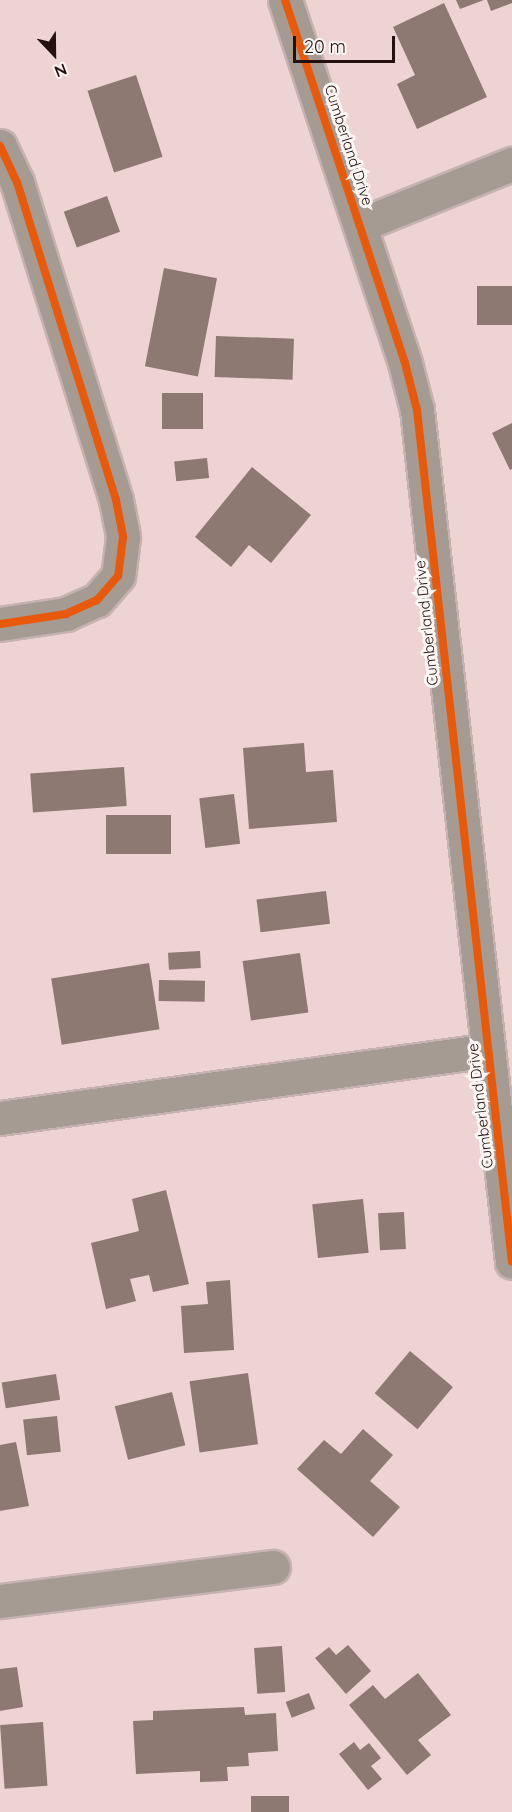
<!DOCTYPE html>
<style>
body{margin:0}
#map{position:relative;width:512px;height:1812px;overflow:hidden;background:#edd4d2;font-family:Quicksand,sans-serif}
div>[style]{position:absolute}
.building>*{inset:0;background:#8d7872;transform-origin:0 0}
.roads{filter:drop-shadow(2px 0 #c6b2b1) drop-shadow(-2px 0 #c6b2b1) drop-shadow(0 2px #c6b2b1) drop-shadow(0 -2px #c6b2b1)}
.street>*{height:33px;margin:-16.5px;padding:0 16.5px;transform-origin:16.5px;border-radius:16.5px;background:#a69b92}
.cycleway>*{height:8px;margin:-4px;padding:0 4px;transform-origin:4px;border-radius:4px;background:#e8590c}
span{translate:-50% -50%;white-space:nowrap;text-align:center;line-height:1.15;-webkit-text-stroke:6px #fdf7f6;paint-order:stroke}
.street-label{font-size:15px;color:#23100f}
.north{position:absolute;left:24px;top:24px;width:60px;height:60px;-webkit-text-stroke:4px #fdf7f6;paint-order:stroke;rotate:158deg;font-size:16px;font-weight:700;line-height:24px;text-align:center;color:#23100f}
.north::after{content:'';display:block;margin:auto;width:21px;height:27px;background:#23100f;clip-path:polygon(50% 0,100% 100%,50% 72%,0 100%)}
.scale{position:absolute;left:293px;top:36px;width:102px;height:27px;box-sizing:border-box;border:3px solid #23100f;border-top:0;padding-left:8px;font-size:18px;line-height:21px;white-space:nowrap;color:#23100f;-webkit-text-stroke:4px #fdf7f6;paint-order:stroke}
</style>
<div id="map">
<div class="building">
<div style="clip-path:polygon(456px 0,484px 0,460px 9px)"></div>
<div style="clip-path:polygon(487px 0,512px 0,512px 3px,491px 11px)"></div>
<div style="clip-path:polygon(444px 3px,487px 97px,417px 129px,397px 84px,415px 75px,393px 27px)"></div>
<div style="left:136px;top:75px;width:86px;height:51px;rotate:72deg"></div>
<div style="left:107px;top:196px;width:38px;height:46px;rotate:70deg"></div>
<div style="left:164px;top:268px;width:54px;height:100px;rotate:11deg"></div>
<div style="left:512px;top:286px;width:39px;height:35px;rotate:90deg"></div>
<div style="left:216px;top:336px;width:78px;height:41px;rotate:2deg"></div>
<div style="left:162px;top:393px;width:41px;height:36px"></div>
<div style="clip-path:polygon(512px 423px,512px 469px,510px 470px,492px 433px)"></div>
<div style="left:207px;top:458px;width:20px;height:33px;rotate:84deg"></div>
<div style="clip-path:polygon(252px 467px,311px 515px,271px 563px,249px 545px,231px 567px,195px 537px)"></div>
<div style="clip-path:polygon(304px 743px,306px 772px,333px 770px,337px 822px,249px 829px,243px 748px)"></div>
<div style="left:124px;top:767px;width:39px;height:94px;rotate:86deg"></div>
<div style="left:234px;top:794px;width:50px;height:35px;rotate:83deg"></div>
<div style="left:171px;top:815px;width:39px;height:65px;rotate:90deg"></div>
<div style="left:326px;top:891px;width:33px;height:70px;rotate:83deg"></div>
<div style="left:200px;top:951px;width:17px;height:32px;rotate:87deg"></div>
<div style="left:300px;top:953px;width:60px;height:58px;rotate:82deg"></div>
<div style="left:149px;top:963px;width:67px;height:99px;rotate:81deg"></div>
<div style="left:159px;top:980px;width:46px;height:21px;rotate:1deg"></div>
<div style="clip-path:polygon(166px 1190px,189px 1284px,153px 1292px,149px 1275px,130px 1279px,136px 1301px,106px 1309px,91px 1243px,139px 1231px,132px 1199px)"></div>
<div style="left:363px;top:1199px;width:54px;height:51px;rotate:84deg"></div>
<div style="left:404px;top:1212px;width:37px;height:26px;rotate:87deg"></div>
<div style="clip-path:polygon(230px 1280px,234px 1350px,184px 1353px,181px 1306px,208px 1304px,206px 1282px)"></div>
<div style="left:410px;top:1351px;width:56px;height:55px;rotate:40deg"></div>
<div style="left:248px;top:1373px;width:72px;height:59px;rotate:82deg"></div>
<div style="left:56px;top:1374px;width:26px;height:55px;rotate:81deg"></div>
<div style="left:172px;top:1392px;width:55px;height:59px;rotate:76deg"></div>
<div style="left:57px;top:1416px;width:36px;height:34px;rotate:84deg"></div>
<div style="clip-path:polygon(363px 1429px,393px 1455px,370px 1481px,400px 1507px,373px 1537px,297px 1469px,324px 1440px,341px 1454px)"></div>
<div style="clip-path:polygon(16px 1442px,29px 1506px,0 1511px,0 1445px)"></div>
<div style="clip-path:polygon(348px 1645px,371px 1671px,346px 1694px,315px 1658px,329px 1647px,336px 1655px)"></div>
<div style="left:282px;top:1646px;width:46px;height:28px;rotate:86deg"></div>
<div style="clip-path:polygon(17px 1667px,23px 1707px,0 1711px,0 1669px)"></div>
<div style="clip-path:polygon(418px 1673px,451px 1715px,418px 1740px,431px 1755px,407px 1775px,349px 1705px,373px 1685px,385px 1699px)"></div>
<div style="left:309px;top:1693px;width:17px;height:25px;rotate:69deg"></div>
<div style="clip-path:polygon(244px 1707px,245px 1715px,276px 1713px,278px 1751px,248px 1753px,249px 1766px,227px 1767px,228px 1781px,200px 1782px,200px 1771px,136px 1774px,133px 1721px,153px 1720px,153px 1711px)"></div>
<div style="left:43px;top:1722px;width:64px;height:43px;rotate:86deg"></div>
<div style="clip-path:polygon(354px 1742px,360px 1750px,369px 1743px,381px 1758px,371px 1766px,382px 1779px,368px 1790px,339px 1754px)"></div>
<div style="left:251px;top:1796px;width:38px;height:16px"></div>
</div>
<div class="roads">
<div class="street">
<div style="left:285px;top:0;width:382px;rotate:71.7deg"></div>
<div style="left:405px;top:363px;width:49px;rotate:75.7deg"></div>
<div style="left:417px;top:410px;width:857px;rotate:83.64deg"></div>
<div style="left:0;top:146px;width:40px;rotate:65deg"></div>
<div style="left:17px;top:182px;width:333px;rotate:72.7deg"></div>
<div style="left:116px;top:500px;width:38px;rotate:79deg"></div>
<div style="left:123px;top:537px;width:39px;rotate:97deg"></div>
<div style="left:118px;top:576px;width:32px;rotate:131deg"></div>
<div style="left:97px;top:600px;width:34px;rotate:156deg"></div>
<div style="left:66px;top:614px;width:67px;rotate:171.4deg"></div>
<div style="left:360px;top:225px;width:164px;rotate:-21.9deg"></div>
<div style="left:0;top:1118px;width:492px;rotate:-7.9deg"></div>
<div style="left:0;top:1601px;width:275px;rotate:-7.1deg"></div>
</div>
</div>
<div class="cycleway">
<div style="left:285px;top:0;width:382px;rotate:71.7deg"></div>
<div style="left:405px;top:363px;width:49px;rotate:75.7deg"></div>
<div style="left:417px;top:410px;width:857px;rotate:83.64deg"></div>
<div style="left:0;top:146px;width:40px;rotate:65deg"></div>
<div style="left:17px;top:182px;width:333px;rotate:72.7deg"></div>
<div style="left:116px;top:500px;width:38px;rotate:79deg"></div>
<div style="left:123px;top:537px;width:39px;rotate:97deg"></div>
<div style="left:118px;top:576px;width:32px;rotate:131deg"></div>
<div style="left:97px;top:600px;width:34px;rotate:156deg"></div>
<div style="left:66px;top:614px;width:67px;rotate:171.4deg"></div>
</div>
<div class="street-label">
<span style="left:349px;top:145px;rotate:72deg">Cumberland Drive</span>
<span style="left:426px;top:623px;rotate:-96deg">Cumberland Drive</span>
<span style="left:480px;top:1106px;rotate:-97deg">Cumberland Drive</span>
</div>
<div class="north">N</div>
<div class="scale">20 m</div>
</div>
